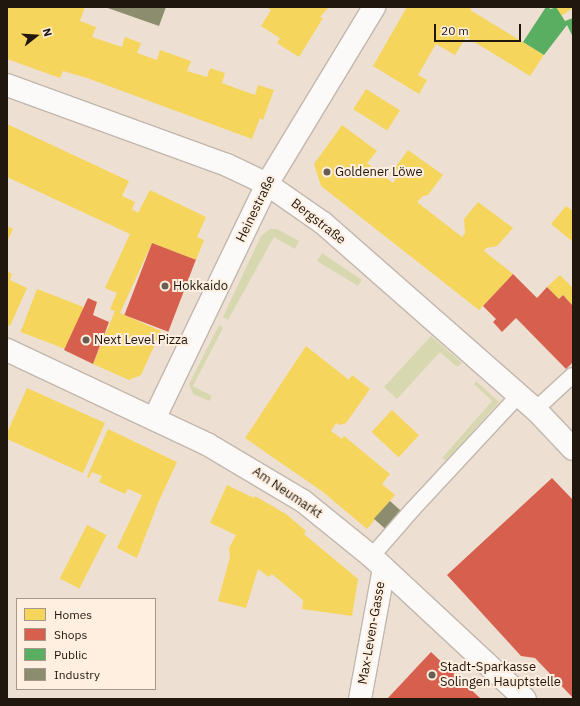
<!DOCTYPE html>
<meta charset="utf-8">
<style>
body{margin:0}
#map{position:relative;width:580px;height:706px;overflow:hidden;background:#ede0d2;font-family:"IBM Plex Sans",sans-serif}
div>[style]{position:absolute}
.green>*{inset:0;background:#d8d8b0}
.homes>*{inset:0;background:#f6d55c;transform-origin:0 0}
.shops>*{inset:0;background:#d6604d;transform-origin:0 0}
.public>*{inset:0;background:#5aae61}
.industry>*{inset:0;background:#8c8c6e;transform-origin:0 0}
.roads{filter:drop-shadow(1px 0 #c2b7ad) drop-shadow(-1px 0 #c2b7ad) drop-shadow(0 1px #c2b7ad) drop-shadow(0 -1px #c2b7ad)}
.service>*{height:15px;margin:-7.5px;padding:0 7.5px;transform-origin:7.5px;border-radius:7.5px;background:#fcfaf8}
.minor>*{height:22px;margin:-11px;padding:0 11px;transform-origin:11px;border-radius:11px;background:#fcfaf8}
.dots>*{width:11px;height:11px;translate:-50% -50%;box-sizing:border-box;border:2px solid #feefe0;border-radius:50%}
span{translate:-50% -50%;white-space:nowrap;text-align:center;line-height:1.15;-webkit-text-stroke:4px #feefe0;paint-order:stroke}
.poi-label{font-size:13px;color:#20180f}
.left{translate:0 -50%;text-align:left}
.street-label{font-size:13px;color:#20180f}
.frame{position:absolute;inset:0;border:8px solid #20180f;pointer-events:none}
.legend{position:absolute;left:16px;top:598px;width:140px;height:92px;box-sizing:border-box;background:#feefe0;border:1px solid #a5998c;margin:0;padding:5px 7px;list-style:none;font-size:12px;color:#20180f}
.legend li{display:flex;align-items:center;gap:8px;height:20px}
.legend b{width:20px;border:1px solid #a5998c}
.north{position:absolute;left:16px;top:16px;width:40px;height:40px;-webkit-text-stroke:3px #feefe0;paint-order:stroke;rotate:73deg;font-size:11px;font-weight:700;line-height:16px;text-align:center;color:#20180f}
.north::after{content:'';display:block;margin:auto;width:14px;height:18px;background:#20180f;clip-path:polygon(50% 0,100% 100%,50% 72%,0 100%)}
.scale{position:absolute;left:434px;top:24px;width:87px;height:18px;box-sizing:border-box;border:2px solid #20180f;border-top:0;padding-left:5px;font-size:12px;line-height:14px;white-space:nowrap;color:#20180f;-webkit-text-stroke:3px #feefe0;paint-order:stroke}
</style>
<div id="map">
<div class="green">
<div style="clip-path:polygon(270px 229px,277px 229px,299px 241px,295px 249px,274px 237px,228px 320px,223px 317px,261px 236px)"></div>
<div style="clip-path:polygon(322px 253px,362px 280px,358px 286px,317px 261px)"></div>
<div style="clip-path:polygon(219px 325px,223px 328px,193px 386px,212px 396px,209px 401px,193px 394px,189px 384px)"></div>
<div style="clip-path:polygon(431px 336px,462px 363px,457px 367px,440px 352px,397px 399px,384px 387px)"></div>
<div style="clip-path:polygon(476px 381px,499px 402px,446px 461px,442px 458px,492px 401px,474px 384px)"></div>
</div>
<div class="homes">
<div style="clip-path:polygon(7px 7px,85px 7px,80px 21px,96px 27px,92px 37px,122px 47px,125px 37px,141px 43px,137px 53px,157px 60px,160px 50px,191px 61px,187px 71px,207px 77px,210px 68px,225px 73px,222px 83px,255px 95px,258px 85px,274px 90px,263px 120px,260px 118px,252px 139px,87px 78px,63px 71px,60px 78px,7px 59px)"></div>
<div style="clip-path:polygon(266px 7px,329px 7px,320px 17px,323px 18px,299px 57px,277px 43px,280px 38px,261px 26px,271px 10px)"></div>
<div style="clip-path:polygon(407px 7px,472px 7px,470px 10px,544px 55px,530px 76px,466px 37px,455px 55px,436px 44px,418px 75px,427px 80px,419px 94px,373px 66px)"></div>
<div style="clip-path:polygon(556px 7px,573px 7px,573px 8px,561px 16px)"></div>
<div style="left:366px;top:89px;width:40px;height:24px;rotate:32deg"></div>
<div style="clip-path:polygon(7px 124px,129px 181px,122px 196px,135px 202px,132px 209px,138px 213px,150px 190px,206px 217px,197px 237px,204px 240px,196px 260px,152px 243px,120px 313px,161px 331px,141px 375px,129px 380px,93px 364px,115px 311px,110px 309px,117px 293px,105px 288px,130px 234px,7px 177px)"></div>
<div style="clip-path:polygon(342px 125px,377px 151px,367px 163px,393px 183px,396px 179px,391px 173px,408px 150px,443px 175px,428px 195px,423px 196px,417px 202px,462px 237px,465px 233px,464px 219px,478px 202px,513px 228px,497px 246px,486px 248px,484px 251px,513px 274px,479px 310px,321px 186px,314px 164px)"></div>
<div style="clip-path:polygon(566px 206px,573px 211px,573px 242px,551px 224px)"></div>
<div style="clip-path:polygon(7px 226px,13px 229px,7px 242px)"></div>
<div style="clip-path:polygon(7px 271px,12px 274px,10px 280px,27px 288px,10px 326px,7px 325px)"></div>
<div style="clip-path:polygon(560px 275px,573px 288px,573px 306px,563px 295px,559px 299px,547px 287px)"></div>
<div style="left:37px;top:289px;width:50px;height:46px;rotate:21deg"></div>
<div style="clip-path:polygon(306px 346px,349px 380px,352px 375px,370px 389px,346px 423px,340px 425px,336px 423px,331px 431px,342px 439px,344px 436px,390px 474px,382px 484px,395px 495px,367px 529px,323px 492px,245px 438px)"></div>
<div style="clip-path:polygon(27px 388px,105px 423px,83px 473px,7px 439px,7px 433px)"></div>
<div style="left:392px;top:410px;width:37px;height:30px;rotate:43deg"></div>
<div style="clip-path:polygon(108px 429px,177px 462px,158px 503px,137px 558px,117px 548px,142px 495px,128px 489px,125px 494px,99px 482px,102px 476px,92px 472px,89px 478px,87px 477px)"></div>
<div style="clip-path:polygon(227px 485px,254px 498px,255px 496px,286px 514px,306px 531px,304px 534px,358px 579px,352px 616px,302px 609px,303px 600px,272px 574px,269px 577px,258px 569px,246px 608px,218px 601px,230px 557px,229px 548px,236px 535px,210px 523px)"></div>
<div style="left:87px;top:525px;width:22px;height:60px;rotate:27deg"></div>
</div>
<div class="shops">
<div style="left:152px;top:243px;width:47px;height:77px;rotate:21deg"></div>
<div style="clip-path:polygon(513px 274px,537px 298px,547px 287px,559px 299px,563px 295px,573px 306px,573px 362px,566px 369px,516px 318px,502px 332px,493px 322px,496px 319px,483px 306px)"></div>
<div style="clip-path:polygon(88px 298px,97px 302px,93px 315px,109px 322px,93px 364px,64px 350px)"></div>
<div style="clip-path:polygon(552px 478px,573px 500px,573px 698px,535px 658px,521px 656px,447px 575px)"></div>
<div style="clip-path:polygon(431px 652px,481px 699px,387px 699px)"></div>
</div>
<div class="public">
<div style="clip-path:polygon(546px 7px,551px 9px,556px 7px,565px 21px,573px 18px,573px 37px,567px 25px,544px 55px,523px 42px)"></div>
</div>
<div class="industry">
<div style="clip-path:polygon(105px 7px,166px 7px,159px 26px)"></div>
<div style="left:390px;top:501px;width:15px;height:24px;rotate:42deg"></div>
</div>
<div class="roads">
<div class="service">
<div style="left:535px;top:409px;width:50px;rotate:-42.6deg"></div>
<div style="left:371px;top:556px;width:62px;rotate:-48.9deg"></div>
<div style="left:412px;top:509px;width:157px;rotate:-47.1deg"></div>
</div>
<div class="minor">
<div style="left:7px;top:85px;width:234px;rotate:20deg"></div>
<div style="left:227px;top:165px;width:44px;rotate:25.4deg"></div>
<div style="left:267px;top:184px;width:68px;rotate:34.9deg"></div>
<div style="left:323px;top:223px;width:282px;rotate:41.3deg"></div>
<div style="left:535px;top:409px;width:55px;rotate:46.5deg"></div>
<div style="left:7px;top:350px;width:221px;rotate:25.2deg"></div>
<div style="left:207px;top:444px;width:112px;rotate:30.7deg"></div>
<div style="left:303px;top:501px;width:87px;rotate:39deg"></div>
<div style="left:371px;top:556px;width:210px;rotate:42.9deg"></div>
<div style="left:154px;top:419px;width:261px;rotate:-64.3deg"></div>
<div style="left:267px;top:184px;width:207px;rotate:-58.8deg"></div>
<div style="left:360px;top:699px;width:133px;rotate:-79.6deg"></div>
</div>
</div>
<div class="dots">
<div style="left:327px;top:172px;background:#685e53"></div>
<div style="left:165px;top:286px;background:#685e53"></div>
<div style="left:86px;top:340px;background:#685e53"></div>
<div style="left:432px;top:675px;background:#685e53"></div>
</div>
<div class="poi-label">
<span class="left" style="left:335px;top:172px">Goldener Löwe</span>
<span class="left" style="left:173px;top:286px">Hokkaido</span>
<span class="left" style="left:94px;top:340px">Next Level Pizza</span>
<span class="left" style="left:440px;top:675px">Stadt-Sparkasse<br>Solingen Hauptstelle</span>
</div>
<div class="street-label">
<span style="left:256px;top:209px;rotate:-64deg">Heinestraße</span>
<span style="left:318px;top:222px;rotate:38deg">Bergstraße</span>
<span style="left:287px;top:493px;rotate:34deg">Am Neumarkt</span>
<span style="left:372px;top:633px;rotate:-80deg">Max-Leven-Gasse</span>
</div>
<div class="frame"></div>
<ul class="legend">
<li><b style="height:11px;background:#f6d55c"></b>Homes</li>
<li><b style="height:11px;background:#d6604d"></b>Shops</li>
<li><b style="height:11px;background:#5aae61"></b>Public</li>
<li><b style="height:11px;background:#8c8c6e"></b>Industry</li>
</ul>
<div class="north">N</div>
<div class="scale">20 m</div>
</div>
